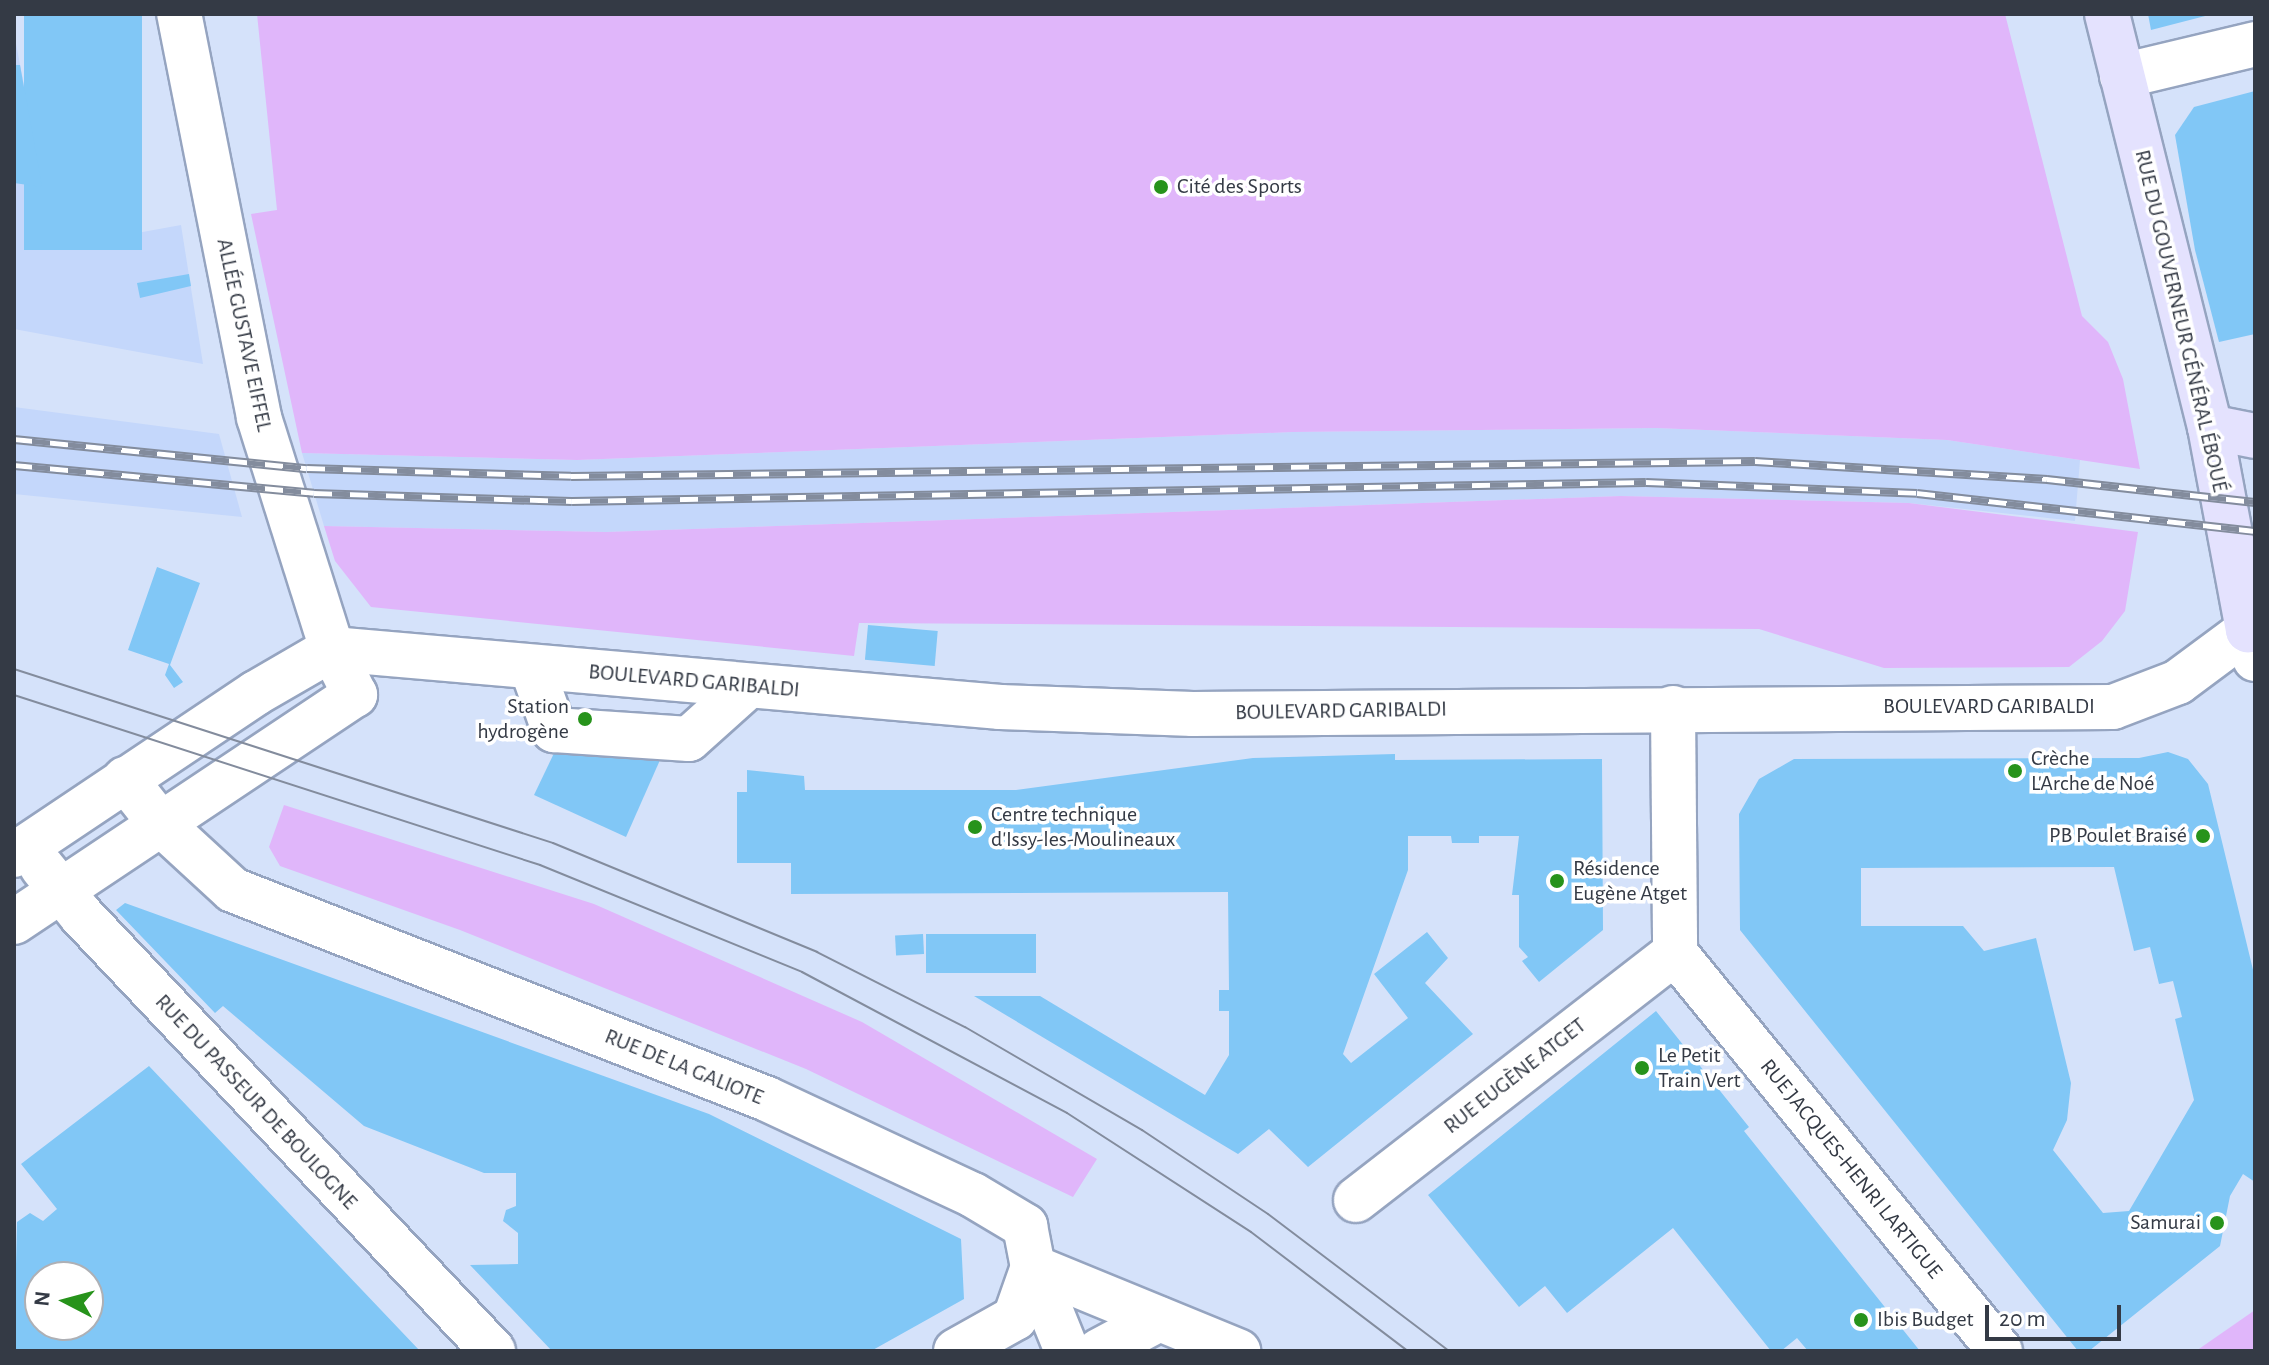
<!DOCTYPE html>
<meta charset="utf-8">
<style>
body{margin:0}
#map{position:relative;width:2269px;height:1365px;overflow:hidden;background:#d5e2fa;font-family:"Alegreya Sans",sans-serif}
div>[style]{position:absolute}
.built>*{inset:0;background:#c4d7fb}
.green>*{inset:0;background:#e0b6fa}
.building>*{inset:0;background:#81c7f6;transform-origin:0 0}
.roads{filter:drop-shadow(2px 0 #95a4c0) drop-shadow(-2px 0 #95a4c0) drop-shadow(0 2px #95a4c0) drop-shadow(0 -2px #95a4c0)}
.minor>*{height:44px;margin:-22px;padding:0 22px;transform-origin:22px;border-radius:22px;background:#fff}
.major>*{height:44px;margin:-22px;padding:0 22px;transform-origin:22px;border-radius:22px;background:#e4e2fe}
.tram>*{height:2px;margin:-1px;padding:0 1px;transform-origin:1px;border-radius:1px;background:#838c9d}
.rail>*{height:9px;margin-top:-4.5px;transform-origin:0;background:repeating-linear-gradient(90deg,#fff 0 18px,#838c9d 0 36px);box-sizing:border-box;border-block:2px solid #838c9d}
.dots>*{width:22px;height:22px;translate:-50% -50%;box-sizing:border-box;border:4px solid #fff;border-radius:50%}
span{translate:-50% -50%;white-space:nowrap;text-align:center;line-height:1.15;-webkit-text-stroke:7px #fff;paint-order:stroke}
.poi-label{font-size:22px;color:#343a45}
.left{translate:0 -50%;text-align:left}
.right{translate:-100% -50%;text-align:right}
.street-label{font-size:22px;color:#343a45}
.frame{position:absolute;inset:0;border:16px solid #343a45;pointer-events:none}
.north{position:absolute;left:24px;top:1261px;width:80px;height:80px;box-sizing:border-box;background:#fff;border:2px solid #aeb0b5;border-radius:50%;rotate:276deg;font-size:22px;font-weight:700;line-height:32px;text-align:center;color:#343a45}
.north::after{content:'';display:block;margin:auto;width:28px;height:36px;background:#27931b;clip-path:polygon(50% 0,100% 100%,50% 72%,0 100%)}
.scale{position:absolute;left:1985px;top:1305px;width:136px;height:36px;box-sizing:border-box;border:4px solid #343a45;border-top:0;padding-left:10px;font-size:24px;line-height:28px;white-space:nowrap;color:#343a45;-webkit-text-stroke:6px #fff;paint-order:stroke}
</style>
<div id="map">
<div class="built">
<div style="clip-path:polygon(14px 33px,55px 248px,181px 225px,203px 364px,14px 329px)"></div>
<div style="clip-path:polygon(14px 407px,219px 434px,242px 517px,14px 494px)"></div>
<div style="clip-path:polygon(1656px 428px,1947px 440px,2080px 460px,2075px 521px,1909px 503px,1621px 496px,606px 532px,324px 526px,302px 453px,577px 460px,1293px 432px)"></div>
</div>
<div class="green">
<div style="clip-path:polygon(257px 14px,2005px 14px,2082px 316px,2108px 342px,2123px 379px,2140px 469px,1947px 440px,1656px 428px,1293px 432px,577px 460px,302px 453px,251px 214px,277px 210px)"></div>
<div style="clip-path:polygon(1621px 496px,1909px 503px,2138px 532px,2125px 611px,2102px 641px,2069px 667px,1884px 668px,1759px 629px,859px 623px,854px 656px,371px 607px,335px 561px,324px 526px,606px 532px)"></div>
<div style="clip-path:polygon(284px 805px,594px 904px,862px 1022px,1097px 1159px,1073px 1197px,806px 1069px,460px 930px,280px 866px,269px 847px)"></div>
<div style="clip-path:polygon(2255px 1310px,2255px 1351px,2196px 1351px)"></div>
</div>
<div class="building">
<div style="left:24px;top:14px;width:118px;height:236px"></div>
<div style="clip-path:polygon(2148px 14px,2208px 14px,2209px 15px,2151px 30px)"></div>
<div style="clip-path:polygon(14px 65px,20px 65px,42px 187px,14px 183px)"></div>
<div style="clip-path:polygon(2255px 91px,2255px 334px,2219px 342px,2195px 250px,2175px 135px,2194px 107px)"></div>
<div style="clip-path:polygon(189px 274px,191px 286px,140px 298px,137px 283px)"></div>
<div style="clip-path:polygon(157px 567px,200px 583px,170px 665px,183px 682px,174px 688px,165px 675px,169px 664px,128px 650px)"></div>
<div style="left:868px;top:625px;width:70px;height:35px;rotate:5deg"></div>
<div style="clip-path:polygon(556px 749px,660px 760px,626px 837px,534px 795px)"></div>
<div style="clip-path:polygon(evenodd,2168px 752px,2188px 759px,2208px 784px,2255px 978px,2255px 1182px,2243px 1174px,2230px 1196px,2220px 1246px,2089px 1351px,2078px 1351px,1740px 930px,1739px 814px,1759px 779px,1794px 759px,2139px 758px,2168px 752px,2114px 867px,2134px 951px,2150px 947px,2159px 984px,2173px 981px,2182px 1017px,2175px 1019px,2194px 1100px,2129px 1211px,2103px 1213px,2053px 1150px,2067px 1120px,2071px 1083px,2036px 938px,1984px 951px,1963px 926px,1861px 926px,1861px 868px,2114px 867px)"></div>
<div style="clip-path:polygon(1395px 754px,1395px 760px,1602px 759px,1603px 930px,1539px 982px,1522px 961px,1528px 957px,1519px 947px,1519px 895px,1512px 895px,1519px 836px,1479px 836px,1479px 843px,1452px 843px,1451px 836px,1408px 836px,1408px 870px,1343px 1054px,1351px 1063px,1408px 1018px,1374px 974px,1427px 932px,1448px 958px,1425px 983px,1473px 1034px,1308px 1167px,1269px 1129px,1238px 1154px,974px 996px,1040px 996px,1205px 1095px,1229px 1055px,1229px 1011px,1219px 1011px,1219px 990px,1229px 990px,1228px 892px,791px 894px,791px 863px,737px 863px,737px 792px,747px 792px,747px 770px,804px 776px,805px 790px,1016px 790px,1253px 758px)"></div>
<div style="clip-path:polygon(125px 903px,709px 1114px,961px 1239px,964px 1299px,871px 1351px,552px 1351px,470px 1265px,518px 1264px,518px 1233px,503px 1221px,506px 1210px,516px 1206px,516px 1173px,484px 1173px,364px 1126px,223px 1006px,215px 1013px,116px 910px)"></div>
<div style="left:923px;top:934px;width:20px;height:28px;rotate:87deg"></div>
<div style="left:926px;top:934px;width:110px;height:39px"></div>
<div style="clip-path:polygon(1656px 1011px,1749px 1127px,1744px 1131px,1920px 1351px,1808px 1351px,1797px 1338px,1781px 1351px,1771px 1351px,1673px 1228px,1567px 1313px,1545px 1286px,1519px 1307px,1428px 1195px)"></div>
<div style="clip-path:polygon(evenodd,149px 1066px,420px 1351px,14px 1351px,17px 1222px,30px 1213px,43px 1221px,57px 1209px,21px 1164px,149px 1066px,40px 1277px,88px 1277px,88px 1325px,40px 1325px,40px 1277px)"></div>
</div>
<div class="roads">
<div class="minor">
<div style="left:2122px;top:76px;width:137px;rotate:-13.5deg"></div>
<div style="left:532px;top:668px;width:66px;rotate:70.5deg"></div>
<div style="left:554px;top:730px;width:135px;rotate:3.8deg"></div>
<div style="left:689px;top:739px;width:79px;rotate:-41.9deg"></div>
<div style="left:1673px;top:708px;width:245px;rotate:89.5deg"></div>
<div style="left:1675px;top:953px;width:514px;rotate:50.77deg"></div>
<div style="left:125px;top:779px;width:55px;rotate:51.7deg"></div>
<div style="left:159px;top:822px;width:100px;rotate:42.6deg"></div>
<div style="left:233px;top:890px;width:573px;rotate:21.37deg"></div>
<div style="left:767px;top:1099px;width:227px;rotate:25deg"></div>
<div style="left:973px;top:1195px;width:61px;rotate:30.8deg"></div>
<div style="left:1025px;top:1226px;width:42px;rotate:79deg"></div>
<div style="left:1033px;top:1267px;width:91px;rotate:68deg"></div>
<div style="left:14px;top:855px;width:291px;rotate:-33.8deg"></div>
<div style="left:256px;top:693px;width:88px;rotate:-30.1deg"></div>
<div style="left:332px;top:649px;width:671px;rotate:4.96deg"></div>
<div style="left:1000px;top:707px;width:193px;rotate:2.1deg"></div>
<div style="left:1193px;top:714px;width:920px;rotate:-0.44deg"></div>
<div style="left:2113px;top:707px;width:70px;rotate:-21deg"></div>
<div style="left:2178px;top:682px;width:87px;rotate:-36.6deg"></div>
<div style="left:2248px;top:630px;width:30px;rotate:76deg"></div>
<div style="left:42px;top:867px;width:62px;rotate:50.9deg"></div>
<div style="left:81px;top:915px;width:600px;rotate:46.62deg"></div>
<div style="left:14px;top:922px;width:410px;rotate:-33.7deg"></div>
<div style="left:355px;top:695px;width:51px;rotate:-116.6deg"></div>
<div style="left:332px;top:649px;width:243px;rotate:-107.5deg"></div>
<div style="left:259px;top:417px;width:411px;rotate:-101.2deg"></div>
<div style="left:1356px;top:1200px;width:403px;rotate:-37.8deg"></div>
<div style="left:1033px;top:1267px;width:222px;rotate:22.3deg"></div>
<div style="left:956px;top:1351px;width:68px;rotate:-29.2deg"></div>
<div style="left:1015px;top:1318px;width:54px;rotate:-70.6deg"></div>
<div style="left:1099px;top:1351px;width:68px;rotate:-28.1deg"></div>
</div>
<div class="major">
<div style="left:2107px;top:14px;width:426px;rotate:76deg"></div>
<div style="left:2210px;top:427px;width:207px;rotate:79.4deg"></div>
<div style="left:2248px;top:630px;width:7px"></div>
<div style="left:2210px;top:427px;width:46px;rotate:11.3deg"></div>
</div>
</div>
<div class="tram">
<div style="left:14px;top:669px;width:566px;rotate:17.89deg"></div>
<div style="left:553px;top:843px;width:286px;rotate:22.4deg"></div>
<div style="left:817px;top:952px;width:166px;rotate:26.9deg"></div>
<div style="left:965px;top:1027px;width:205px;rotate:30.2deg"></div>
<div style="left:1142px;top:1130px;width:151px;rotate:33.7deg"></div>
<div style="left:1268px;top:1214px;width:227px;rotate:37.1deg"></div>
<div style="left:14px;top:695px;width:553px;rotate:17.91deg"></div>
<div style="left:540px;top:865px;width:283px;rotate:22.2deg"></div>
<div style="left:802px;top:972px;width:300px;rotate:28deg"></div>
<div style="left:1067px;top:1113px;width:219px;rotate:32.9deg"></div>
<div style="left:1251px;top:1232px;width:197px;rotate:37.2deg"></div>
</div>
<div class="rail">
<div style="left:14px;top:439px;width:294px;rotate:5.7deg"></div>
<div style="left:307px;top:468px;width:264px;rotate:1.7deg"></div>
<div style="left:571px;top:476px;width:1184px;rotate:-0.73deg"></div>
<div style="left:1755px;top:461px;width:293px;rotate:3.5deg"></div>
<div style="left:2047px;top:479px;width:209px;rotate:6.3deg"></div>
<div style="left:14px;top:465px;width:301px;rotate:5.3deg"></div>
<div style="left:314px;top:493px;width:258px;rotate:1.8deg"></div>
<div style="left:572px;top:501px;width:1074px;rotate:-1.01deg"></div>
<div style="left:1646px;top:482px;width:271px;rotate:2.3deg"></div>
<div style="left:1917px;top:493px;width:340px;rotate:6.4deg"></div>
</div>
<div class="dots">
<div style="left:1161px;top:187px;background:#27931b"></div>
<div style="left:585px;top:719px;background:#27931b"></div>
<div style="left:2015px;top:771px;background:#27931b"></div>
<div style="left:975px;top:827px;background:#27931b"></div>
<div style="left:2203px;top:836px;background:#27931b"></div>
<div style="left:1557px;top:881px;background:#27931b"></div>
<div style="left:1642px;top:1068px;background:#27931b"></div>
<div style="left:2217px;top:1223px;background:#27931b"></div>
<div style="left:1861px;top:1320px;background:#27931b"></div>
</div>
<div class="poi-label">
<span class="left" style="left:1177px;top:187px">Cité des Sports</span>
<span class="right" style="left:569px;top:719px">Station<br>hydrogène</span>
<span class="left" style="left:2031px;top:771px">Crèche<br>L'Arche de Noé</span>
<span class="left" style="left:991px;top:827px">Centre technique<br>d'Issy-les-Moulineaux</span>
<span class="right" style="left:2187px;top:836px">PB Poulet Braisé</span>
<span class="left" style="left:1573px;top:881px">Résidence<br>Eugène Atget</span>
<span class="left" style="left:1658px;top:1068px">Le Petit<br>Train Vert</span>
<span class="right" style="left:2201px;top:1223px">Samurai</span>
<span class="left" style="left:1877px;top:1320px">Ibis Budget</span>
</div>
<div class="street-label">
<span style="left:2181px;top:321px;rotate:77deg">RUE DU GOUVERNEUR GÉNÉRAL ÉBOUÉ</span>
<span style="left:244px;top:335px;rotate:78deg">ALLÉE GUSTAVE EIFFEL</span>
<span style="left:694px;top:681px;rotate:5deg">BOULEVARD GARIBALDI</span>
<span style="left:1989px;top:707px">BOULEVARD GARIBALDI</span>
<span style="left:1341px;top:711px;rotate:-1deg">BOULEVARD GARIBALDI</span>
<span style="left:684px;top:1067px;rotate:22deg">RUE DE LA GALIOTE</span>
<span style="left:1515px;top:1076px;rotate:-38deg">RUE EUGÈNE ATGET</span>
<span style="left:256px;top:1102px;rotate:47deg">RUE DU PASSEUR DE BOULOGNE</span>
<span style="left:1851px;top:1169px;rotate:51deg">RUE JACQUES-HENRI LARTIGUE</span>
</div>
<div class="frame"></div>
<div class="north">N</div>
<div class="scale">20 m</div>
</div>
